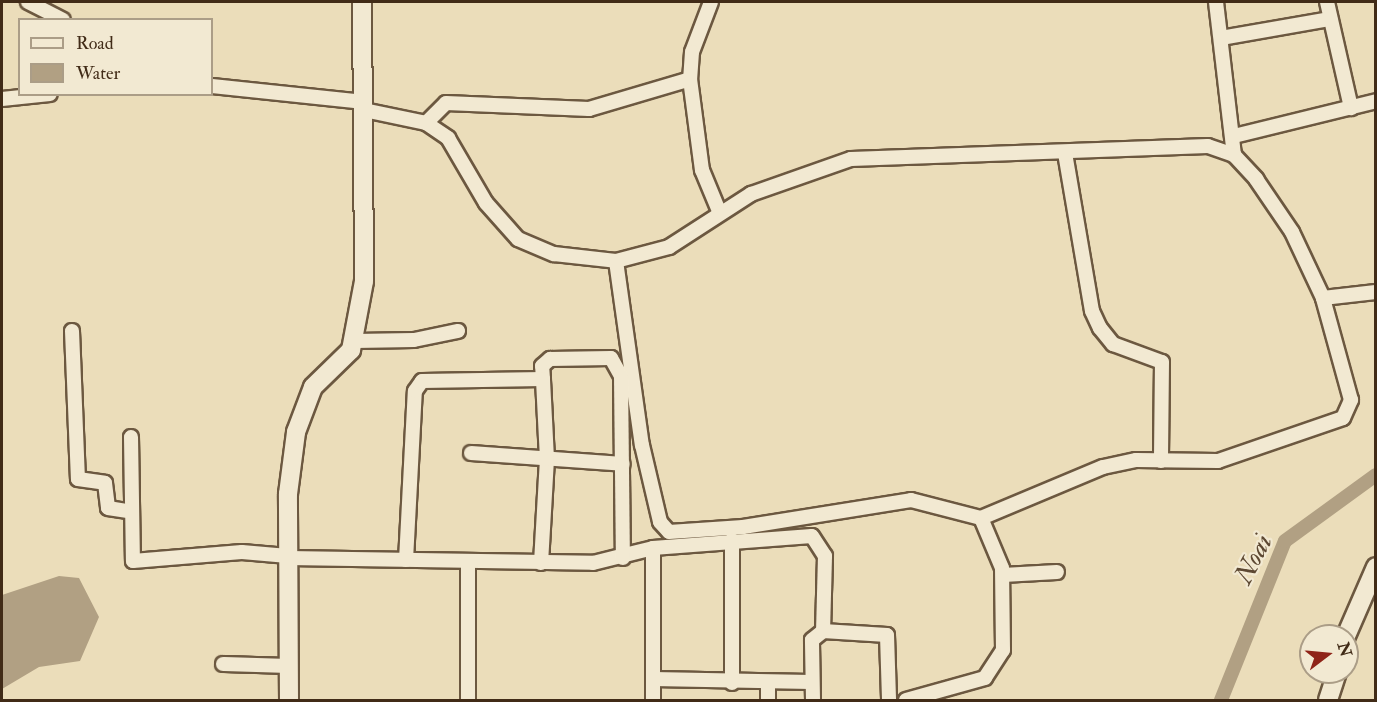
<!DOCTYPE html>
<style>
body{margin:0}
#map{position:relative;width:1377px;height:702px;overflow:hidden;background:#ebddba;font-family:"IM FELL Double Pica",serif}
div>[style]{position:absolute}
.water>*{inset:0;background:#b1a083}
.canal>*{height:14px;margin:-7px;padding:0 7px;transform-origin:7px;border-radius:7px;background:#b1a083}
.roads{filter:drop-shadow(2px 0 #6c5840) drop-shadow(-2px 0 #6c5840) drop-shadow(0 2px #6c5840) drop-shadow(0 -2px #6c5840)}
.street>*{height:14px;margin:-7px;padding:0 7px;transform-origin:7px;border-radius:7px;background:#f2e9d2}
.secondary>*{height:18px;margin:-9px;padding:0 9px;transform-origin:9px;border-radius:9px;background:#f2e9d2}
span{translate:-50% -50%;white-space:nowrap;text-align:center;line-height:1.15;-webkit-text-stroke:4.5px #f2e9d2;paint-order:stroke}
.water-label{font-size:27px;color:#5d4832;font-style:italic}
.frame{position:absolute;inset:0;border:3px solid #412b17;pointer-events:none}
.legend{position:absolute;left:18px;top:18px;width:195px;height:78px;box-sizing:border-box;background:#f2e9d2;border:2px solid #ab9d87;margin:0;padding:8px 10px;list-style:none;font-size:18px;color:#412b17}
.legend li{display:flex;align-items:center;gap:12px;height:30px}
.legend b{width:30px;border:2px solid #ab9d87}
.north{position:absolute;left:1299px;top:624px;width:60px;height:60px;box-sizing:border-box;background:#f2e9d2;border:2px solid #ab9d87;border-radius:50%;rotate:74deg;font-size:16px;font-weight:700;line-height:24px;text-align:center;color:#412b17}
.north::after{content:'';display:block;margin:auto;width:21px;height:27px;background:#8f2418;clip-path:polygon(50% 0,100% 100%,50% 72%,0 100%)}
</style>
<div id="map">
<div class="water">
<div style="clip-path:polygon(59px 576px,79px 578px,99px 617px,80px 661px,39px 667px,2px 689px,2px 595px)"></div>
</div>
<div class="canal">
<div style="left:1221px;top:700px;width:171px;rotate:-68.1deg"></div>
<div style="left:1285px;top:541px;width:112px;rotate:-36deg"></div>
</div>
<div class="roads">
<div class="street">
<div style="left:28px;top:2px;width:39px;rotate:27deg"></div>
<div style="left:711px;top:2px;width:53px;rotate:110.8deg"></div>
<div style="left:692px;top:52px;width:27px;rotate:94deg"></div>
<div style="left:690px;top:79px;width:92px;rotate:82.5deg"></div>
<div style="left:702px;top:170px;width:44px;rotate:67.5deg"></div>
<div style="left:1216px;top:2px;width:154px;rotate:83.3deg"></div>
<div style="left:1327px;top:2px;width:109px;rotate:77.2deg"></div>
<div style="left:1221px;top:38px;width:111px;rotate:-9.9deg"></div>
<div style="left:212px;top:86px;width:153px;rotate:6deg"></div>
<div style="left:2px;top:99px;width:48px;rotate:-5.9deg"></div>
<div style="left:364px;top:110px;width:63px;rotate:11.8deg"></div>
<div style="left:426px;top:123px;width:27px;rotate:34deg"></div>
<div style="left:448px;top:138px;width:75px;rotate:59.7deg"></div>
<div style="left:486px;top:203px;width:48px;rotate:48.4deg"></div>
<div style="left:518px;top:239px;width:39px;rotate:23deg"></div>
<div style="left:554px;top:254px;width:62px;rotate:6.4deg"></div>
<div style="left:616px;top:261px;width:55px;rotate:-14.8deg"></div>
<div style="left:669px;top:247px;width:98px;rotate:-32.9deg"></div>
<div style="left:751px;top:194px;width:106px;rotate:-19.3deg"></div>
<div style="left:851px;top:159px;width:357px;rotate:-2.1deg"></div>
<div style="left:1208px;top:146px;width:28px;rotate:19deg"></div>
<div style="left:1234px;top:155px;width:33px;rotate:47deg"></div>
<div style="left:1256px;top:179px;width:64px;rotate:55.8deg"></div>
<div style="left:1292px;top:232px;width:73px;rotate:64.8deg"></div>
<div style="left:1323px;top:298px;width:53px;rotate:-6.5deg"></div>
<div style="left:426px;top:123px;width:28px;rotate:-45deg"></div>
<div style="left:446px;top:103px;width:143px;rotate:2.4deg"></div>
<div style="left:589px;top:109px;width:105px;rotate:-16.5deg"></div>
<div style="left:1234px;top:136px;width:146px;rotate:-13.8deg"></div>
<div style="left:1065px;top:153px;width:160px;rotate:80.3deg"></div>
<div style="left:1092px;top:311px;width:19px;rotate:65deg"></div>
<div style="left:1100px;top:328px;width:21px;rotate:51deg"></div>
<div style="left:1113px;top:344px;width:52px;rotate:20.2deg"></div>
<div style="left:1162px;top:362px;width:99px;rotate:90.6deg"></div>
<div style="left:616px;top:261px;width:186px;rotate:82deg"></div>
<div style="left:642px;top:445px;width:79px;rotate:76.8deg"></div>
<div style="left:660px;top:522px;width:13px;rotate:48deg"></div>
<div style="left:669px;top:532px;width:74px;rotate:-3.9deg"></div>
<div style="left:743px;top:527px;width:170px;rotate:-9.1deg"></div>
<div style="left:911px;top:500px;width:72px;rotate:14.4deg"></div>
<div style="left:981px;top:518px;width:54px;rotate:67.2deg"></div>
<div style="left:1002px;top:568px;width:82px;rotate:89.3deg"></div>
<div style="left:1003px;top:650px;width:33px;rotate:123deg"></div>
<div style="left:985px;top:678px;width:82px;rotate:164.4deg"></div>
<div style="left:72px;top:331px;width:148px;rotate:87.7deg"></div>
<div style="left:78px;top:479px;width:27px;rotate:8deg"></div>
<div style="left:105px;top:483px;width:25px;rotate:83deg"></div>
<div style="left:108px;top:508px;width:20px;rotate:9deg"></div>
<div style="left:355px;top:341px;width:59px;rotate:-1deg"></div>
<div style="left:414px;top:340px;width:45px;rotate:-11.6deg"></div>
<div style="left:131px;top:437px;width:124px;rotate:89.1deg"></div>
<div style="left:133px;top:561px;width:109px;rotate:-4.7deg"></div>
<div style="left:242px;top:552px;width:46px;rotate:5deg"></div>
<div style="left:471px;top:453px;width:152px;rotate:4.1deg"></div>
<div style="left:981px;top:518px;width:132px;rotate:-22.7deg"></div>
<div style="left:1103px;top:467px;width:34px;rotate:-12deg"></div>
<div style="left:1136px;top:460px;width:82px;rotate:0.7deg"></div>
<div style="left:1218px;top:461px;width:132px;rotate:-19deg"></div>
<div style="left:1343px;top:418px;width:20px;rotate:-66deg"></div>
<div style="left:1351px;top:400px;width:106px;rotate:-105.4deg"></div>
<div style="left:288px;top:558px;width:305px;rotate:0.9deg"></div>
<div style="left:593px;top:563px;width:62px;rotate:-14deg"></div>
<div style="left:653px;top:548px;width:159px;rotate:-4.3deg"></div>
<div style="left:812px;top:536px;width:24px;rotate:57deg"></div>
<div style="left:825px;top:556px;width:75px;rotate:91.5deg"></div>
<div style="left:406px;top:560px;width:169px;rotate:-87deg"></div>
<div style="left:415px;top:391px;width:12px;rotate:-55deg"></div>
<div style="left:422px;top:381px;width:121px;rotate:-0.9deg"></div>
<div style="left:543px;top:379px;width:13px;rotate:-94deg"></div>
<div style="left:542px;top:366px;width:11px;rotate:-41deg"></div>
<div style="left:550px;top:359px;width:61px;rotate:-0.9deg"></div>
<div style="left:611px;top:358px;width:21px;rotate:61deg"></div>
<div style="left:621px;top:376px;width:182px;rotate:89.4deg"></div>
<div style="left:541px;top:563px;width:104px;rotate:-86.7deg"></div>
<div style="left:547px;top:459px;width:80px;rotate:-92.9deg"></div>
<div style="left:1003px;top:575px;width:54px;rotate:-3.2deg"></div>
<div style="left:223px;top:664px;width:67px;rotate:1.7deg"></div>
<div style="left:653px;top:679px;width:158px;rotate:1.1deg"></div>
<div style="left:732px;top:683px;width:143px;rotate:-90deg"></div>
<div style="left:768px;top:683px;width:17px;rotate:90deg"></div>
<div style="left:468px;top:700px;width:139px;rotate:-90deg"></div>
<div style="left:653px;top:700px;width:152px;rotate:-90deg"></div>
<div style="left:813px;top:700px;width:60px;rotate:-91deg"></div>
<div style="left:812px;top:640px;width:14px;rotate:-39deg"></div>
<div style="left:823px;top:631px;width:64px;rotate:3.6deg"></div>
<div style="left:887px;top:635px;width:65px;rotate:88.2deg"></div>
</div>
<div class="secondary">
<div style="left:1346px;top:636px;width:75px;rotate:-66.5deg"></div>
<div style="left:289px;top:700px;width:206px;rotate:-90.3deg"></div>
<div style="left:288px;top:494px;width:63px;rotate:-82.6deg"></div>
<div style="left:296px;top:432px;width:48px;rotate:-69.3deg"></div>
<div style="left:313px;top:387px;width:53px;rotate:-44.2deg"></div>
<div style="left:351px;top:350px;width:70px;rotate:-79.3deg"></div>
<div style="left:364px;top:281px;width:279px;rotate:-90.4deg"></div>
<div style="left:1328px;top:700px;width:29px;rotate:-72deg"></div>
</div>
</div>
<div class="water-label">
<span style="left:1253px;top:559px;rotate:-63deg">Noai</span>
</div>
<div class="frame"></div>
<ul class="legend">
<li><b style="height:8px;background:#f2e9d2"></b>Road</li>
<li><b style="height:16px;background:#b1a083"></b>Water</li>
</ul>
<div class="north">N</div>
</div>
